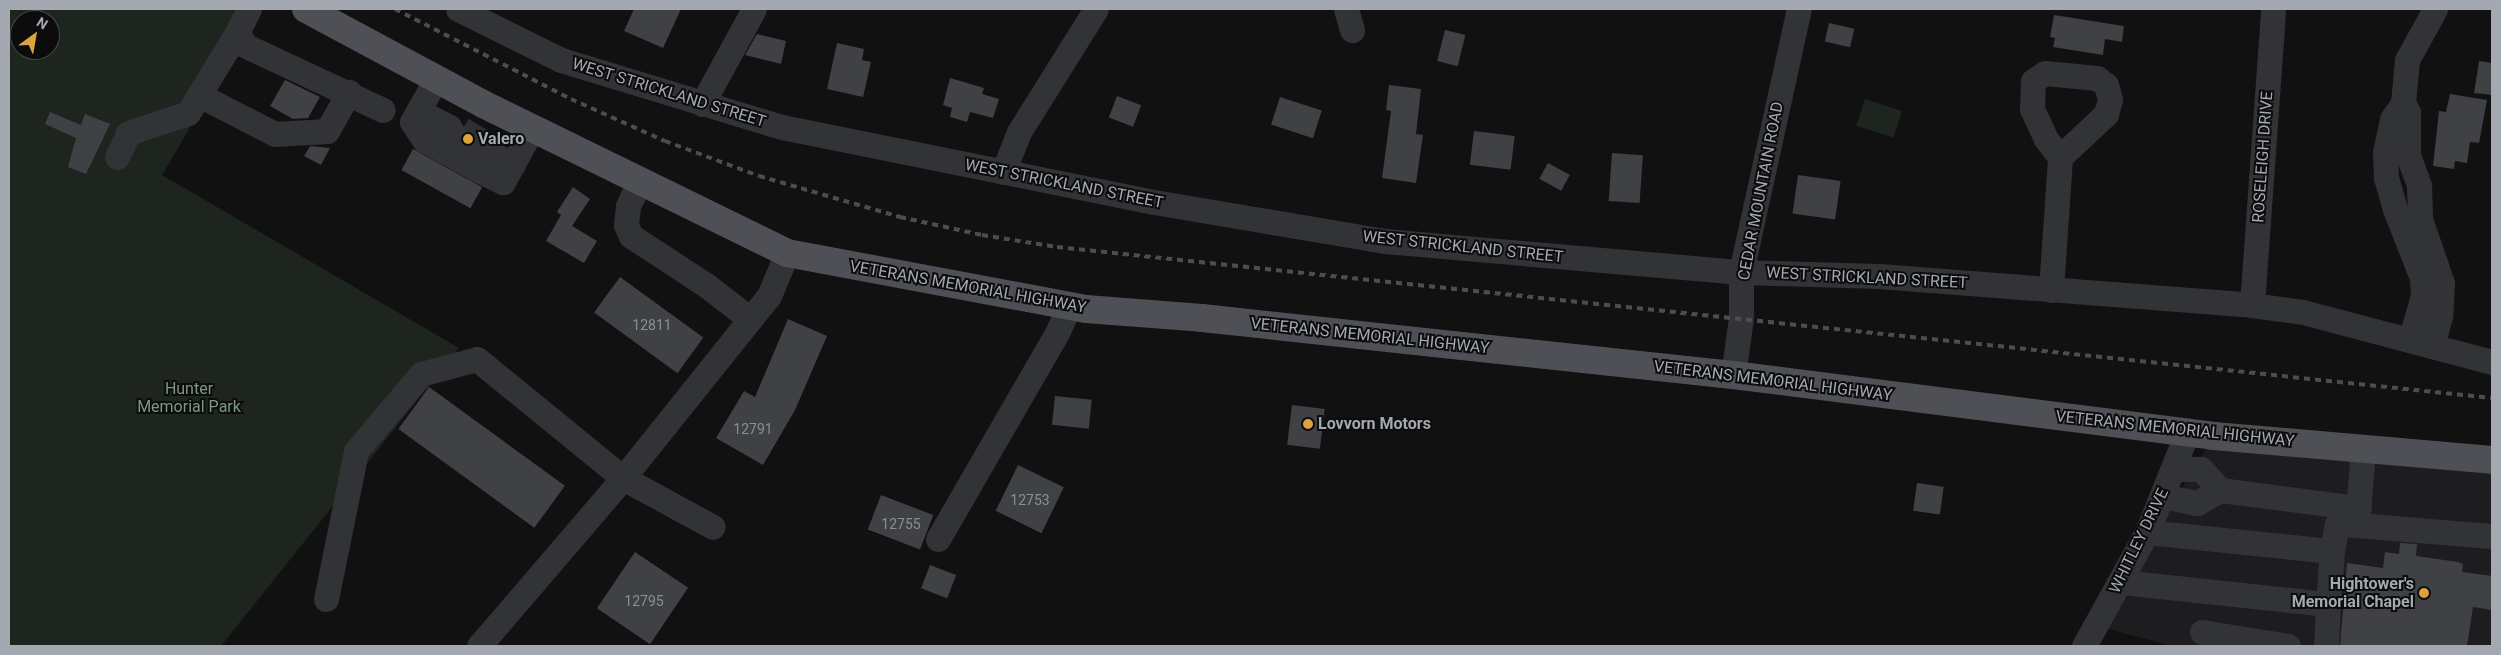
<!DOCTYPE html>
<style>
body{margin:0}
#map{position:relative;width:2501px;height:655px;overflow:hidden;background:#111112;font-family:Roboto,sans-serif}
div>[style]{position:absolute}
.built>*{inset:0;background:#1d1d1f}
.green>*{inset:0;background:#1e241e;transform-origin:0 0}
.building>*{inset:0;background:#404145;transform-origin:0 0}
.minor-tunnel>*{height:25px;margin-top:-12.5px;transform-origin:0;background:repeating-linear-gradient(90deg,#2e2f32 0 25px,transparent 0 37px)}
.minor>*{height:25px;margin:-12.5px;padding:0 12.5px;transform-origin:12.5px;border-radius:12.5px;background:#323336}
.major>*{height:28px;margin:-14px;padding:0 14px;transform-origin:14px;border-radius:14px;background:#4e5055}
.rail>*{height:4px;margin-top:-2px;transform-origin:0;background:repeating-linear-gradient(90deg,#4b4d51 0 6px,transparent 0 11px)}
.dots>*{width:14px;height:14px;translate:-50% -50%;box-sizing:border-box;border:2px solid #0c0c0d;border-radius:50%}
span{translate:-50% -50%;white-space:nowrap;text-align:center;line-height:1.15;-webkit-text-stroke:4px #0c0c0d;paint-order:stroke}
.number-label{font-size:14px;color:#8a8e96}
.number-label span{-webkit-text-stroke-width:0}
.street-label{font-size:16px;color:#a3a8b1}
.poi-label{font-size:16px;color:#a3a8b1;font-weight:700}
.left{translate:0 -50%;text-align:left}
.right{translate:-100% -50%;text-align:right}
.park-label{font-size:16px;color:#7c9a7d}
.frame{position:absolute;inset:0;border:10px solid #a3a8b1;pointer-events:none}
.north{position:absolute;left:10px;top:10px;width:50px;height:50px;box-sizing:border-box;background:#0c0c0d;border:1px solid #484a4f;border-radius:50%;rotate:32deg;font-size:14px;font-weight:700;line-height:20px;text-align:center;color:#a3a8b1}
.north::after{content:'';display:block;margin:auto;width:18px;height:22px;background:#dda23e;clip-path:polygon(50% 0,100% 100%,50% 72%,0 100%)}
</style>
<div id="map">
<div class="built">
<div style="clip-path:polygon(2214px 436px,2492px 460px,2492px 646px,2172px 646px,2097px 626px)"></div>
</div>
<div class="green">
<div style="clip-path:polygon(evenodd,9px 9px,260px 9px,162px 175px,459px 348px,221px 646px,9px 646px,9px 9px,20px 20px,50px 20px,50px 50px,20px 50px,20px 20px)"></div>
<div style="left:1865px;top:99px;width:39px;height:28px;rotate:18deg"></div>
</div>
<div class="building">
<div style="clip-path:polygon(634px 9px,681px 9px,663px 48px,624px 31px)"></div>
<div style="clip-path:polygon(2054px 15px,2124px 26px,2122px 42px,2105px 39px,2103px 55px,2053px 47px,2055px 38px,2050px 37px)"></div>
<div style="left:1829px;top:23px;width:26px;height:19px;rotate:13deg"></div>
<div style="left:1445px;top:30px;width:21px;height:32px;rotate:14deg"></div>
<div style="clip-path:polygon(757px 34px,786px 41px,781px 64px,745px 55px)"></div>
<div style="clip-path:polygon(837px 43px,864px 49px,862px 60px,871px 62px,863px 97px,827px 89px)"></div>
<div style="clip-path:polygon(2479px 61px,2492px 63px,2492px 95px,2474px 93px)"></div>
<div style="clip-path:polygon(950px 78px,984px 88px,982px 94px,999px 99px,993px 118px,970px 112px,967px 122px,950px 117px,952px 108px,943px 105px)"></div>
<div style="clip-path:polygon(285px 80px,320px 97px,308px 118px,293px 119px,270px 106px)"></div>
<div style="clip-path:polygon(1389px 85px,1421px 89px,1416px 134px,1423px 135px,1416px 183px,1382px 178px,1391px 111px,1386px 110px)"></div>
<div style="clip-path:polygon(2450px 94px,2487px 100px,2479px 143px,2470px 142px,2467px 163px,2455px 161px,2454px 169px,2433px 166px,2439px 111px,2446px 112px)"></div>
<div style="left:1117px;top:96px;width:26px;height:23px;rotate:21deg"></div>
<div style="left:1280px;top:97px;width:44px;height:29px;rotate:18deg"></div>
<div style="clip-path:polygon(50px 112px,81px 125px,85px 114px,110px 124px,86px 174px,68px 167px,76px 138px,45px 124px)"></div>
<div style="left:1474px;top:131px;width:41px;height:34px;rotate:7deg"></div>
<div style="clip-path:polygon(310px 146px,330px 148px,321px 165px,304px 156px)"></div>
<div style="left:413px;top:149px;width:79px;height:24px;rotate:29deg"></div>
<div style="left:1612px;top:153px;width:31px;height:48px;rotate:4deg"></div>
<div style="left:1548px;top:163px;width:25px;height:18px;rotate:29deg"></div>
<div style="left:1798px;top:175px;width:43px;height:39px;rotate:8deg"></div>
<div style="clip-path:polygon(573px 187px,590px 199px,572px 226px,597px 241px,584px 263px,546px 241px,561px 215px,557px 212px)"></div>
<div style="left:620px;top:277px;width:103px;height:44px;rotate:36deg"></div>
<div style="clip-path:polygon(788px 319px,827px 336px,795px 410px,763px 465px,716px 438px,744px 391px,755px 397px)"></div>
<div style="left:429px;top:387px;width:168px;height:52px;rotate:36deg"></div>
<div style="left:1055px;top:396px;width:37px;height:29px;rotate:6deg"></div>
<div style="left:1292px;top:405px;width:33px;height:40px;rotate:7deg"></div>
<div style="left:1018px;top:465px;width:51px;height:51px;rotate:26deg"></div>
<div style="left:1917px;top:483px;width:27px;height:28px;rotate:8deg"></div>
<div style="left:881px;top:495px;width:56px;height:37px;rotate:21deg"></div>
<div style="clip-path:polygon(2400px 543px,2417px 544px,2416px 556px,2458px 562px,2463px 564px,2462px 572px,2492px 576px,2492px 610px,2473px 607px,2467px 646px,2340px 646px,2347px 563px,2383px 568px,2385px 552px,2399px 554px)"></div>
<div style="left:635px;top:552px;width:64px;height:68px;rotate:34deg"></div>
<div style="left:930px;top:565px;width:28px;height:25px;rotate:21deg"></div>
</div>
<div class="minor-tunnel">
<div style="left:462px;top:129px;width:21px;rotate:31deg"></div>
</div>
<div class="minor">
<div style="left:249px;top:9px;width:25px;rotate:117deg"></div>
<div style="left:238px;top:31px;width:15px;rotate:67deg"></div>
<div style="left:244px;top:45px;width:153px;rotate:25.1deg"></div>
<div style="left:458px;top:9px;width:115px;rotate:26.3deg"></div>
<div style="left:561px;top:60px;width:231px;rotate:16.9deg"></div>
<div style="left:782px;top:127px;width:379px;rotate:11.4deg"></div>
<div style="left:1154px;top:202px;width:234px;rotate:9.6deg"></div>
<div style="left:1385px;top:241px;width:357px;rotate:5deg"></div>
<div style="left:1741px;top:272px;width:138px;rotate:1.7deg"></div>
<div style="left:1879px;top:276px;width:374px;rotate:4.4deg"></div>
<div style="left:2252px;top:305px;width:51px;rotate:7.8deg"></div>
<div style="left:2303px;top:312px;width:196px;rotate:14.8deg"></div>
<div style="left:1346px;top:9px;width:22px;rotate:74deg"></div>
<div style="left:436px;top:79px;width:49px;rotate:119.2deg"></div>
<div style="left:412px;top:122px;width:22px;rotate:56deg"></div>
<div style="left:424px;top:140px;width:60px;rotate:29.1deg"></div>
<div style="left:476px;top:169px;width:30px;rotate:26deg"></div>
<div style="left:503px;top:182px;width:60px;rotate:-61.3deg"></div>
<div style="left:199px;top:95px;width:85px;rotate:27.2deg"></div>
<div style="left:275px;top:134px;width:52px;rotate:-3.3deg"></div>
<div style="left:327px;top:131px;width:45px;rotate:-60.6deg"></div>
<div style="left:2403px;top:103px;width:10px;rotate:61deg"></div>
<div style="left:2408px;top:112px;width:43px;rotate:90deg"></div>
<div style="left:2408px;top:155px;width:33px;rotate:70deg"></div>
<div style="left:2419px;top:186px;width:33px;rotate:88deg"></div>
<div style="left:2420px;top:219px;width:68px;rotate:71deg"></div>
<div style="left:2442px;top:283px;width:33px;rotate:93deg"></div>
<div style="left:2440px;top:316px;width:31px;rotate:105deg"></div>
<div style="left:702px;top:104px;width:108px;rotate:-61.3deg"></div>
<div style="left:418px;top:111px;width:35px;rotate:27deg"></div>
<div style="left:449px;top:127px;width:13px;rotate:58deg"></div>
<div style="left:474px;top:149px;width:10px"></div>
<div style="left:484px;top:149px;width:33px;rotate:29deg"></div>
<div style="left:117px;top:157px;width:26px;rotate:-65deg"></div>
<div style="left:128px;top:133px;width:63px;rotate:-18.4deg"></div>
<div style="left:188px;top:113px;width:96px;rotate:-58.6deg"></div>
<div style="left:1003px;top:172px;width:43px;rotate:-68.2deg"></div>
<div style="left:1019px;top:132px;width:145px;rotate:-58deg"></div>
<div style="left:639px;top:183px;width:25px;rotate:116deg"></div>
<div style="left:628px;top:206px;width:19px;rotate:96deg"></div>
<div style="left:626px;top:225px;width:12px;rotate:66deg"></div>
<div style="left:631px;top:236px;width:90px;rotate:33.2deg"></div>
<div style="left:706px;top:285px;width:56px;rotate:37.7deg"></div>
<div style="left:2051px;top:290px;width:133px;rotate:-86.1deg"></div>
<div style="left:2060px;top:157px;width:23px;rotate:-128deg"></div>
<div style="left:2046px;top:139px;width:33px;rotate:-115deg"></div>
<div style="left:2032px;top:109px;width:28px;rotate:-88deg"></div>
<div style="left:2033px;top:81px;width:14px;rotate:-34deg"></div>
<div style="left:2045px;top:73px;width:52px;rotate:5.5deg"></div>
<div style="left:2097px;top:78px;width:11px;rotate:38deg"></div>
<div style="left:2106px;top:85px;width:15px;rotate:74deg"></div>
<div style="left:2110px;top:99px;width:16px;rotate:105deg"></div>
<div style="left:2106px;top:114px;width:63px;rotate:136.9deg"></div>
<div style="left:2252px;top:305px;width:297px;rotate:-85.9deg"></div>
<div style="left:2410px;top:340px;width:46px;rotate:-73.5deg"></div>
<div style="left:2423px;top:296px;width:18px;rotate:-93deg"></div>
<div style="left:2422px;top:278px;width:74px;rotate:-111.4deg"></div>
<div style="left:2395px;top:209px;width:32px;rotate:-106deg"></div>
<div style="left:2386px;top:178px;width:26px;rotate:-92deg"></div>
<div style="left:2385px;top:152px;width:34px;rotate:-78deg"></div>
<div style="left:2392px;top:119px;width:19px;rotate:-55deg"></div>
<div style="left:2403px;top:103px;width:43px;rotate:-84.7deg"></div>
<div style="left:2407px;top:60px;width:58px;rotate:-61.2deg"></div>
<div style="left:1733px;top:375px;width:58px;rotate:-82deg"></div>
<div style="left:1741px;top:318px;width:46px;rotate:-90deg"></div>
<div style="left:1741px;top:272px;width:269px;rotate:-77.6deg"></div>
<div style="left:2173px;top:469px;width:28px"></div>
<div style="left:2201px;top:469px;width:28px;rotate:48deg"></div>
<div style="left:2220px;top:490px;width:140px;rotate:7.4deg"></div>
<div style="left:2163px;top:496px;width:35px;rotate:12deg"></div>
<div style="left:2197px;top:503px;width:26px;rotate:-29deg"></div>
<div style="left:2357px;top:525px;width:135px;rotate:4.7deg"></div>
<div style="left:2147px;top:532px;width:186px;rotate:5.9deg"></div>
<div style="left:2332px;top:551px;width:27px;rotate:-80deg"></div>
<div style="left:2337px;top:524px;width:20px;rotate:3deg"></div>
<div style="left:2357px;top:525px;width:76px;rotate:-85.5deg"></div>
<div style="left:938px;top:539px;width:240px;rotate:-60deg"></div>
<div style="left:1058px;top:331px;width:27px;rotate:-66deg"></div>
<div style="left:2121px;top:582px;width:208px;rotate:6.1deg"></div>
<div style="left:2328px;top:604px;width:53px;rotate:-85.7deg"></div>
<div style="left:326px;top:599px;width:151px;rotate:-78.5deg"></div>
<div style="left:356px;top:451px;width:101px;rotate:-49.8deg"></div>
<div style="left:421px;top:374px;width:58px;rotate:-15deg"></div>
<div style="left:477px;top:359px;width:188px;rotate:39.2deg"></div>
<div style="left:623px;top:478px;width:102px;rotate:28.6deg"></div>
<div style="left:2202px;top:632px;width:87px;rotate:9.2deg"></div>
<div style="left:479px;top:646px;width:221px;rotate:-49.4deg"></div>
<div style="left:623px;top:478px;width:233px;rotate:-51.3deg"></div>
<div style="left:769px;top:296px;width:47px;rotate:-67.3deg"></div>
<div style="left:2084px;top:646px;width:130px;rotate:-61.1deg"></div>
<div style="left:2147px;top:532px;width:107px;rotate:-68deg"></div>
<div style="left:2326px;top:646px;width:42px;rotate:-87.3deg"></div>
</div>
<div class="major">
<div style="left:306px;top:9px;width:201px;rotate:28.2deg"></div>
<div style="left:483px;top:104px;width:339px;rotate:26.1deg"></div>
<div style="left:787px;top:253px;width:304px;rotate:10.6deg"></div>
<div style="left:1086px;top:309px;width:116px;rotate:4.4deg"></div>
<div style="left:1202px;top:318px;width:534px;rotate:6.13deg"></div>
<div style="left:1733px;top:375px;width:485px;rotate:7.2deg"></div>
<div style="left:2214px;top:436px;width:279px;rotate:4.9deg"></div>
</div>
<div class="rail">
<div style="left:395px;top:9px;width:198px;rotate:27.1deg"></div>
<div style="left:571px;top:99px;width:103px;rotate:24.1deg"></div>
<div style="left:665px;top:141px;width:100px;rotate:20.4deg"></div>
<div style="left:759px;top:176px;width:147px;rotate:16.2deg"></div>
<div style="left:900px;top:217px;width:84px;rotate:12.4deg"></div>
<div style="left:982px;top:235px;width:76px;rotate:9.1deg"></div>
<div style="left:1057px;top:247px;width:1443px;rotate:6.01deg"></div>
</div>
<div class="dots">
<div style="left:468px;top:139px;background:#dda23e"></div>
<div style="left:1308px;top:424px;background:#dda23e"></div>
<div style="left:2424px;top:593px;background:#dda23e"></div>
</div>
<div class="number-label">
<span style="left:652px;top:325px">12811</span>
<span style="left:753px;top:429px">12791</span>
<span style="left:1030px;top:500px">12753</span>
<span style="left:901px;top:524px">12755</span>
<span style="left:644px;top:601px">12795</span>
</div>
<div class="street-label">
<span style="left:669px;top:93px;rotate:17deg">WEST STRICKLAND STREET</span>
<span style="left:2263px;top:157px;rotate:-86deg">ROSELEIGH DRIVE</span>
<span style="left:1064px;top:184px;rotate:11deg">WEST STRICKLAND STREET</span>
<span style="left:1761px;top:191px;rotate:-79deg">CEDAR MOUNTAIN ROAD</span>
<span style="left:1463px;top:247px;rotate:6deg">WEST STRICKLAND STREET</span>
<span style="left:1867px;top:278px;rotate:3deg">WEST STRICKLAND STREET</span>
<span style="left:968px;top:287px;rotate:10deg">VETERANS MEMORIAL HIGHWAY</span>
<span style="left:1370px;top:336px;rotate:6deg">VETERANS MEMORIAL HIGHWAY</span>
<span style="left:1773px;top:381px;rotate:7deg">VETERANS MEMORIAL HIGHWAY</span>
<span style="left:2175px;top:429px;rotate:6deg">VETERANS MEMORIAL HIGHWAY</span>
<span style="left:2139px;top:541px;rotate:-64deg">WHITLEY DRIVE</span>
</div>
<div class="poi-label">
<span class="left" style="left:478px;top:139px">Valero</span>
<span class="left" style="left:1318px;top:424px">Lovvorn Motors</span>
<span class="right" style="left:2414px;top:593px">Hightower's<br>Memorial Chapel</span>
</div>
<div class="park-label">
<span style="left:189px;top:398px">Hunter<br>Memorial Park</span>
</div>
<div class="frame"></div>
<div class="north">N</div>
</div>
